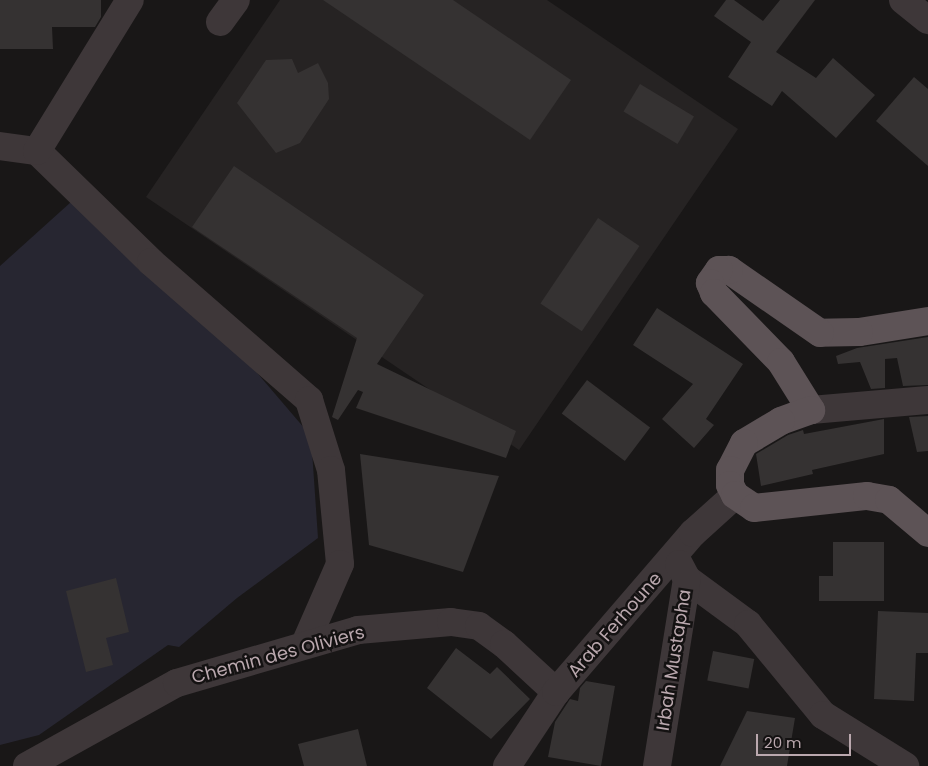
<!DOCTYPE html>
<style>
body{margin:0}
#map{position:relative;width:928px;height:766px;overflow:hidden;background:#191717;font-family:Poppins,sans-serif}
div>[style]{position:absolute}
.built>*{inset:0;background:#262323}
.green>*{inset:0;background:#272631}
.building>*{inset:0;background:#353232;transform-origin:0 0}
.minor>*{height:28px;margin:-14px;padding:0 14px;transform-origin:14px;border-radius:14px;background:#3e3739}
.major>*{height:28px;margin:-14px;padding:0 14px;transform-origin:14px;border-radius:14px;background:#5d5356}
span{translate:-50% -50%;white-space:nowrap;text-align:center;line-height:1.15;-webkit-text-stroke:5px #141212;paint-order:stroke}
.street-label{font-size:18px;color:#baa8ae}
.scale{position:absolute;left:756px;top:734px;width:95px;height:22px;box-sizing:border-box;border:2px solid #baa8ae;border-top:0;padding-left:6px;font-size:15px;line-height:18px;white-space:nowrap;color:#baa8ae;-webkit-text-stroke:4px #141212;paint-order:stroke}
</style>
<div id="map">
<div class="built">
<div style="clip-path:polygon(280px 0,547px 0,738px 129px,519px 450px,146px 197px)"></div>
</div>
<div class="green">
<div style="clip-path:polygon(71px 202px,253px 368px,311px 436px,318px 538px,237px 598px,179px 647px,168px 645px,39px 735px,0 745px,0 266px)"></div>
</div>
<div class="building">
<div style="clip-path:polygon(0 0,101px 0,101px 17px,95px 27px,52px 27px,53px 49px,0 49px)"></div>
<div style="clip-path:polygon(323px 0,453px 0,571px 80px,530px 140px)"></div>
<div style="clip-path:polygon(726px 0,734px 0,763px 21px,780px 0,815px 0,776px 52px,816px 78px,833px 58px,875px 95px,836px 138px,782px 91px,772px 106px,728px 77px,751px 42px,714px 16px)"></div>
<div style="clip-path:polygon(292px 59px,298px 73px,318px 63px,328px 83px,329px 99px,300px 143px,276px 153px,237px 103px,266px 60px)"></div>
<div style="clip-path:polygon(914px 77px,928px 89px,928px 166px,876px 121px)"></div>
<div style="left:640px;top:84px;width:63px;height:32px;rotate:31deg"></div>
<div style="clip-path:polygon(234px 166px,424px 295px,377px 364px,516px 431px,506px 458px,356px 408px,363px 392px,358px 390px,338px 420px,332px 417px,357px 338px,192px 227px)"></div>
<div style="left:598px;top:218px;width:50px;height:103px;rotate:34deg"></div>
<div style="clip-path:polygon(657px 308px,743px 364px,706px 419px,714px 425px,694px 448px,662px 419px,693px 384px,633px 345px)"></div>
<div style="clip-path:polygon(928px 337px,928px 385px,903px 386px,897px 358px,885px 359px,885px 388px,871px 389px,860px 362px,838px 364px,836px 356px,857px 348px)"></div>
<div style="left:587px;top:380px;width:79px;height:42px;rotate:37deg"></div>
<div style="clip-path:polygon(928px 416px,928px 451px,917px 452px,909px 417px)"></div>
<div style="clip-path:polygon(884px 419px,884px 454px,812px 470px,813px 474px,761px 486px,756px 454px,788px 435px,803px 430px,804px 434px)"></div>
<div style="clip-path:polygon(360px 454px,499px 476px,463px 572px,369px 545px)"></div>
<div style="clip-path:polygon(833px 542px,884px 542px,884px 601px,819px 601px,819px 576px,833px 576px)"></div>
<div style="clip-path:polygon(116px 578px,129px 632px,106px 638px,113px 665px,86px 672px,66px 591px)"></div>
<div style="clip-path:polygon(878px 611px,928px 613px,928px 653px,916px 653px,914px 701px,874px 699px)"></div>
<div style="clip-path:polygon(456px 648px,490px 674px,497px 667px,530px 699px,491px 739px,427px 688px)"></div>
<div style="left:713px;top:651px;width:42px;height:30px;rotate:11deg"></div>
<div style="clip-path:polygon(586px 681px,615px 686px,601px 766px,548px 757px,555px 722px,570px 699px,578px 701px,580px 688px)"></div>
<div style="clip-path:polygon(747px 711px,795px 718px,787px 766px,720px 766px)"></div>
<div style="clip-path:polygon(358px 729px,367px 766px,304px 766px,298px 744px)"></div>
</div>
<div class="minor">
<div style="left:903px;top:0;width:32px;rotate:39deg"></div>
<div style="left:220px;top:22px;width:27px;rotate:-54deg"></div>
<div style="left:0;top:146px;width:37px;rotate:8deg"></div>
<div style="left:37px;top:151px;width:159px;rotate:44.2deg"></div>
<div style="left:151px;top:262px;width:210px;rotate:41.1deg"></div>
<div style="left:309px;top:400px;width:73px;rotate:72.6deg"></div>
<div style="left:331px;top:470px;width:94px;rotate:84.5deg"></div>
<div style="left:340px;top:564px;width:87px;rotate:113.6deg"></div>
<div style="left:37px;top:151px;width:177px;rotate:-58.4deg"></div>
<div style="left:811px;top:410px;width:117px;rotate:-4.9deg"></div>
<div style="left:687px;top:579px;width:76px;rotate:36.4deg"></div>
<div style="left:748px;top:624px;width:118px;rotate:50.5deg"></div>
<div style="left:823px;top:715px;width:97px;rotate:31.9deg"></div>
<div style="left:27px;top:766px;width:171px;rotate:-29deg"></div>
<div style="left:177px;top:683px;width:189px;rotate:-16.3deg"></div>
<div style="left:358px;top:630px;width:93px;rotate:-4.9deg"></div>
<div style="left:451px;top:622px;width:28px;rotate:8deg"></div>
<div style="left:479px;top:626px;width:31px;rotate:36deg"></div>
<div style="left:504px;top:644px;width:71px;rotate:42.7deg"></div>
<div style="left:507px;top:766px;width:89px;rotate:-56.5deg"></div>
<div style="left:556px;top:692px;width:210px;rotate:-49.3deg"></div>
<div style="left:693px;top:533px;width:57px;rotate:-42.1deg"></div>
<div style="left:657px;top:766px;width:189px;rotate:-80.9deg"></div>
<div style="left:687px;top:579px;width:17px;rotate:-118deg"></div>
</div>
<div class="major">
<div style="left:928px;top:321px;width:70px;rotate:170.9deg"></div>
<div style="left:859px;top:332px;width:39px;rotate:179deg"></div>
<div style="left:820px;top:333px;width:111px;rotate:-145.3deg"></div>
<div style="left:729px;top:270px;width:10px;rotate:180deg"></div>
<div style="left:719px;top:270px;width:16px;rotate:125deg"></div>
<div style="left:710px;top:283px;width:11px;rotate:68deg"></div>
<div style="left:714px;top:293px;width:96px;rotate:45.8deg"></div>
<div style="left:781px;top:362px;width:57px;rotate:58deg"></div>
<div style="left:811px;top:410px;width:32px;rotate:160deg"></div>
<div style="left:781px;top:421px;width:43px;rotate:149.3deg"></div>
<div style="left:744px;top:443px;width:30px;rotate:117deg"></div>
<div style="left:730px;top:470px;width:15px;rotate:90deg"></div>
<div style="left:730px;top:485px;width:11px;rotate:63deg"></div>
<div style="left:735px;top:495px;width:23px;rotate:34deg"></div>
<div style="left:754px;top:508px;width:114px;rotate:-6.1deg"></div>
<div style="left:867px;top:496px;width:22px;rotate:10deg"></div>
<div style="left:889px;top:500px;width:51px;rotate:40.2deg"></div>
</div>
<div class="street-label">
<span style="left:615px;top:625px;rotate:-49deg">Arab Ferhoune</span>
<span style="left:278px;top:655px;rotate:-15deg">Chemin des Oliviers</span>
<span style="left:674px;top:660px;rotate:-81deg">Irbah Mustapha</span>
</div>
<div class="scale">20 m</div>
</div>
